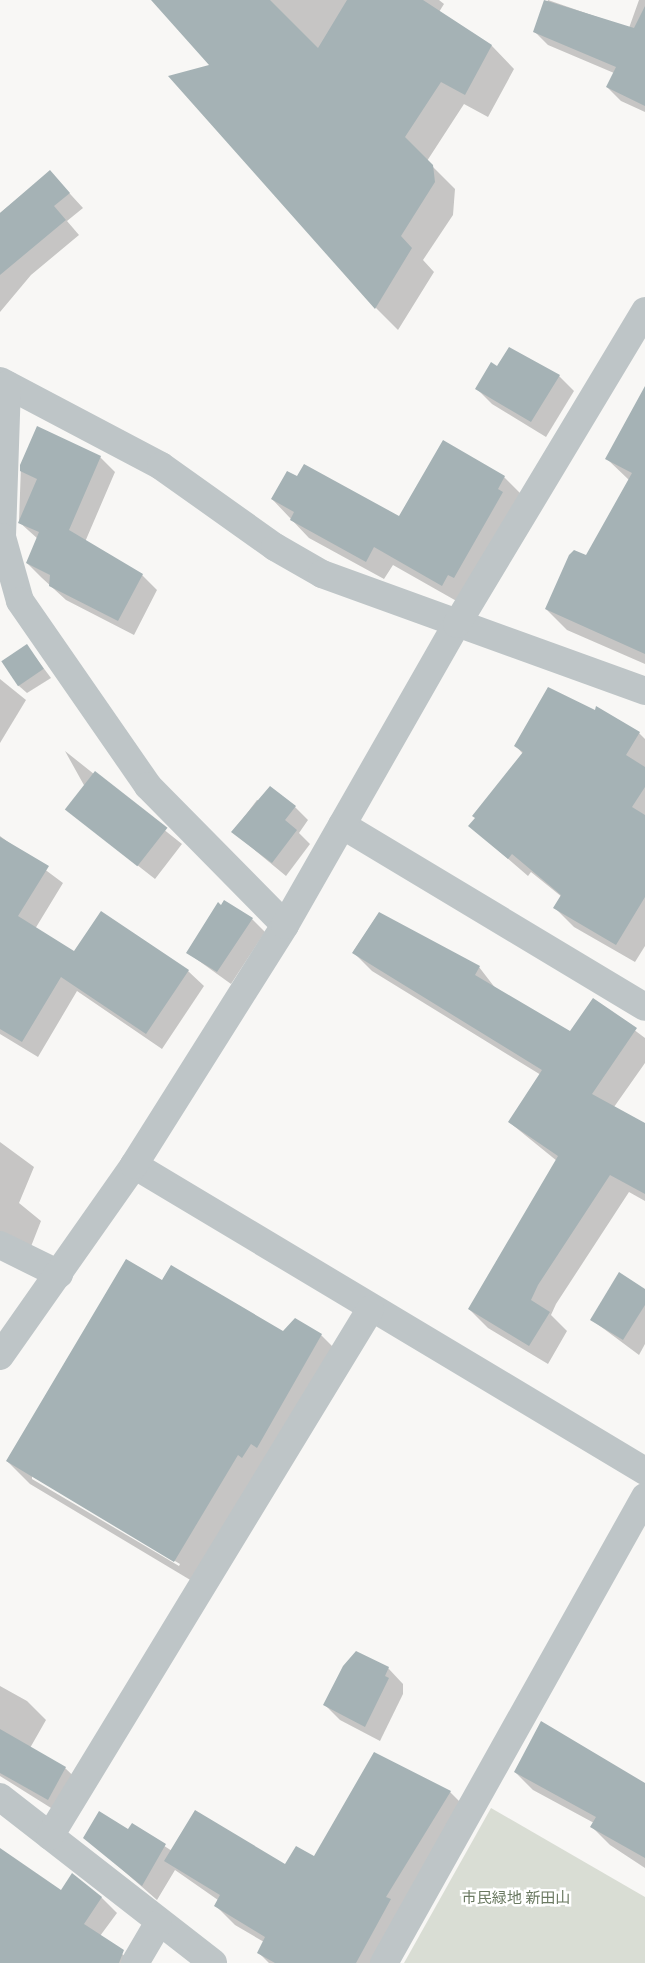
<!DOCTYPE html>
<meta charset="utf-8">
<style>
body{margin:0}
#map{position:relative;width:645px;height:1963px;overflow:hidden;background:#f8f7f5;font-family:"IBM Plex Sans","Noto Sans JP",sans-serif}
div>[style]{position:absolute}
.green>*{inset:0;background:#d9ddd4}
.shadow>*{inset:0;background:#0003}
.building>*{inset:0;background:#a5b2b5;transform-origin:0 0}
.minor>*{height:28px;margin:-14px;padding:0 14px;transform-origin:14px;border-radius:14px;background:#bec5c7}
span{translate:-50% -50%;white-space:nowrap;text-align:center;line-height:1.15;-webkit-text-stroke:5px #fff;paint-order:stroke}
.park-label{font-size:15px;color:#6a7961}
</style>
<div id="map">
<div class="green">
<div style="clip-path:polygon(491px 1808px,645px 1897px,645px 1963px,404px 1963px)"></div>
</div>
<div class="shadow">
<div style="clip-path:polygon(153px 0,439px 0,444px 4px,439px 12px,492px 46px,514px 69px,488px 117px,464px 104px,427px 161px,455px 189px,453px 215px,423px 260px,434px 272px,398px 330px,376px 308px,211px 66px)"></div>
<div style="clip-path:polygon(548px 0,629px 28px,639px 0,645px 0,645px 112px,621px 101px,607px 87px,614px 73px,548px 45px,534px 31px)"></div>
<div style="clip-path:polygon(50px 172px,83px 208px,67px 221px,79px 235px,31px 275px,0 312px,0 213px)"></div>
<div style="clip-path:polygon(498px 368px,559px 376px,574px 391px,546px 437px,492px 404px,477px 389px)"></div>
<div style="clip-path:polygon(645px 409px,645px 664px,567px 630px,546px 609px,587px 557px,629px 480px,607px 459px)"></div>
<div style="clip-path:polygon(100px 457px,115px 472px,85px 542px,142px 575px,157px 590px,134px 635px,66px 600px,42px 578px,27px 563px,38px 539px,19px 522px,21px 465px)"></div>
<div style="clip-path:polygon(504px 477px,522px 495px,460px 603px,393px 565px,384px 579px,309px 538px,272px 499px,297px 478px,399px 518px)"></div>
<div style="clip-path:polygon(27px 646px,51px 678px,27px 693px,19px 686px)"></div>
<div style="clip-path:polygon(0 679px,26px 700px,0 743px)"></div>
<div style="clip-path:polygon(639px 733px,645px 739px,645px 946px,635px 962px,574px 927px,555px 908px,562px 897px,531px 872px,528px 876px,470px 826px,523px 754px,516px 746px)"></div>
<div style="clip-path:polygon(65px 751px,182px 844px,155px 879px,67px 810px,85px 787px)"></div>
<div style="clip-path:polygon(257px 800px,295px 807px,308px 820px,299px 833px,310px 844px,286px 876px,233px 832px)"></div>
<div style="clip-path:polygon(0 836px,63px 883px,35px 929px,75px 953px,188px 971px,204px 986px,162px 1049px,77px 991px,38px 1057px,0 1034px)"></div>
<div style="clip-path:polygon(379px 913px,479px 967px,496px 989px,570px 1033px,593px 999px,645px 1038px,645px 1063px,614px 1107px,645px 1125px,645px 1201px,629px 1192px,556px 1304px,551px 1315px,567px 1331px,548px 1364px,488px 1328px,469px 1309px,557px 1161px,509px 1122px,541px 1075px,372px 971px,353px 952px)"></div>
<div style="clip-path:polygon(252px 919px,265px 932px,231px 984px,188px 953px)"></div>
<div style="clip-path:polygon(0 1142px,34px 1167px,19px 1203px,41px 1221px,30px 1249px,0 1237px)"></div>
<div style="clip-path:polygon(evenodd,163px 1282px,284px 1332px,321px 1335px,344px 1358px,197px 1584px,30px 1484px,7px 1461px,163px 1282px,32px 1476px,180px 1564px,179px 1566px,32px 1479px,32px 1476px)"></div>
<div style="clip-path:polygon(645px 1297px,645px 1344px,639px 1355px,592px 1320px)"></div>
<div style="clip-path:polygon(388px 1668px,403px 1684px,403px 1694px,380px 1741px,340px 1720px,325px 1705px)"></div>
<div style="clip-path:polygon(0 1686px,27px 1701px,46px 1720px,30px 1748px,65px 1768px,84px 1786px,67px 1818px,0 1776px)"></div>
<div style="clip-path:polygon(542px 1723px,645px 1784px,645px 1868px,610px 1845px,592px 1827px,594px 1823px,533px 1790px,515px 1772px)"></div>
<div style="clip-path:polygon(450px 1792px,469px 1811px,386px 1963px,269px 1963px,258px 1952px,264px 1942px,235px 1925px,215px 1905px,218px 1900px,175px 1870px,157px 1900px,85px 1837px,129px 1831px,132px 1825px,172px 1851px,286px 1866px,315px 1858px)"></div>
<div style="clip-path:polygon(0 1849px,61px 1892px,101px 1897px,117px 1913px,100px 1936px,133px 1963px,0 1963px)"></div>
</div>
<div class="building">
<div style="clip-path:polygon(151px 0,270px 0,318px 48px,347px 0,423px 0,492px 45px,465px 95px,441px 82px,405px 137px,433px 165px,435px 182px,401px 236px,412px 248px,375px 309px,168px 76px,209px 65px)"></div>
<div style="clip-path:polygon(544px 0,634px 28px,645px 6px,645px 106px,606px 87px,616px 67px,533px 32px)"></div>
<div style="clip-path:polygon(50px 170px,70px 193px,54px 206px,66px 220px,0 275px,0 213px)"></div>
<div style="clip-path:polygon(509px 347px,560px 375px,531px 422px,475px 389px,491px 362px,497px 366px)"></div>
<div style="clip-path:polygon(645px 386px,645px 654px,545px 609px,569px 555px,574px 550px,586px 555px,632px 473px,605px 459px)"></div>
<div style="clip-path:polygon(37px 426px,101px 456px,69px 530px,143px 574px,118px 621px,49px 586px,50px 575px,26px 563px,39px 532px,18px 523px,37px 479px,20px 471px,20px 465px)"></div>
<div style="clip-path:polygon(443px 440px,505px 476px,498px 489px,503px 492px,454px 578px,448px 575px,442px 586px,374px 547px,366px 562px,290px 520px,294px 512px,271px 499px,287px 471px,297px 476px,304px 464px,399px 516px)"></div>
<div style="left:27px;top:644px;width:30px;height:31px;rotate:56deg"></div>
<div style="clip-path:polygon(548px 687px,595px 710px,596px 706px,640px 732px,626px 755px,645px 767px,645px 787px,632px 807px,645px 815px,645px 897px,616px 945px,553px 908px,561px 895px,512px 854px,508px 859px,468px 826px,475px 818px,472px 816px,523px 752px,514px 746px)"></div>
<div style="left:95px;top:771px;width:92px;height:49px;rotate:38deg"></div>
<div style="clip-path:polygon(270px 786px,296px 806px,285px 820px,297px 830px,272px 863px,231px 832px)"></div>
<div style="clip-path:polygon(0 837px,49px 866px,18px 916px,74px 951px,101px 911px,189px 970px,146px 1034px,61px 977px,22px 1042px,0 1029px)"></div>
<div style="clip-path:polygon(224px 900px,253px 918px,217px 972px,186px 953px,218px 902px,221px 905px)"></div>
<div style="clip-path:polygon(379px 912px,480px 966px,475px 975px,570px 1031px,593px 998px,637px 1028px,592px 1094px,645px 1123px,645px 1194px,610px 1175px,538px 1285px,531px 1300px,550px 1312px,529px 1346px,468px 1309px,558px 1156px,508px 1122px,542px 1070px,352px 953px)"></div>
<div style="clip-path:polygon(126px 1259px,162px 1280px,171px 1265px,283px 1331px,295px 1318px,322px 1334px,257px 1448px,251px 1444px,242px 1458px,238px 1455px,174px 1562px,6px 1461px)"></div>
<div style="clip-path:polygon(619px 1272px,645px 1289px,645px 1305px,623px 1340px,590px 1320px)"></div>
<div style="clip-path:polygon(356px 1651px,389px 1667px,385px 1676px,389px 1678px,365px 1727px,323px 1705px,343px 1666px)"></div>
<div style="clip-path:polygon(541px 1721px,645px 1783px,645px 1858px,590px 1827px,596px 1817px,514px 1772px)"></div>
<div style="clip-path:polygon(0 1729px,66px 1767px,48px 1800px,0 1773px)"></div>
<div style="clip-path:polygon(374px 1752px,451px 1791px,386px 1897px,391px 1899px,356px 1963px,275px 1963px,257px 1953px,265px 1937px,214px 1906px,220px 1895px,164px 1861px,195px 1810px,285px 1864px,296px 1846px,314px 1856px)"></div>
<div style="clip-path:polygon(99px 1811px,128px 1829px,132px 1823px,166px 1844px,142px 1886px,83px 1838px)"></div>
<div style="clip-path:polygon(0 1848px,61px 1890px,72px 1873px,102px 1897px,84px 1924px,124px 1950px,119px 1963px,0 1963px)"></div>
</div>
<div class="minor">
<div style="left:0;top:381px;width:182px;rotate:27.8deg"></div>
<div style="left:161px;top:466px;width:140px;rotate:35.4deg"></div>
<div style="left:275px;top:547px;width:54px;rotate:29.9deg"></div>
<div style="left:322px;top:574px;width:344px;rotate:19.9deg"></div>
<div style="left:7px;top:385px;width:152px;rotate:91.9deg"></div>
<div style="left:2px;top:537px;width:66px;rotate:74.3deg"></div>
<div style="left:20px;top:601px;width:225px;rotate:55.3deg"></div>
<div style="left:148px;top:786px;width:195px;rotate:45.4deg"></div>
<div style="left:342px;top:825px;width:353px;rotate:31deg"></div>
<div style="left:134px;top:1165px;width:596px;rotate:30.91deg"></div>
<div style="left:0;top:1245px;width:66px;rotate:26.2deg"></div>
<div style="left:0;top:1356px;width:233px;rotate:-54.9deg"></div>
<div style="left:134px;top:1165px;width:284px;rotate:-57.8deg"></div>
<div style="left:285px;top:925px;width:347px;rotate:-60.3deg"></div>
<div style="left:457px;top:624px;width:365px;rotate:-59deg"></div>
<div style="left:0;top:1797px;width:270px;rotate:37.9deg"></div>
<div style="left:50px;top:1836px;width:616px;rotate:-58.69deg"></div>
<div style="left:135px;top:1963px;width:45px;rotate:-59.5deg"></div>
<div style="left:384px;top:1963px;width:534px;rotate:-60.75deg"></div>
</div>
<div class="park-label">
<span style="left:516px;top:1898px">市民緑地 新田山</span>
</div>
</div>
